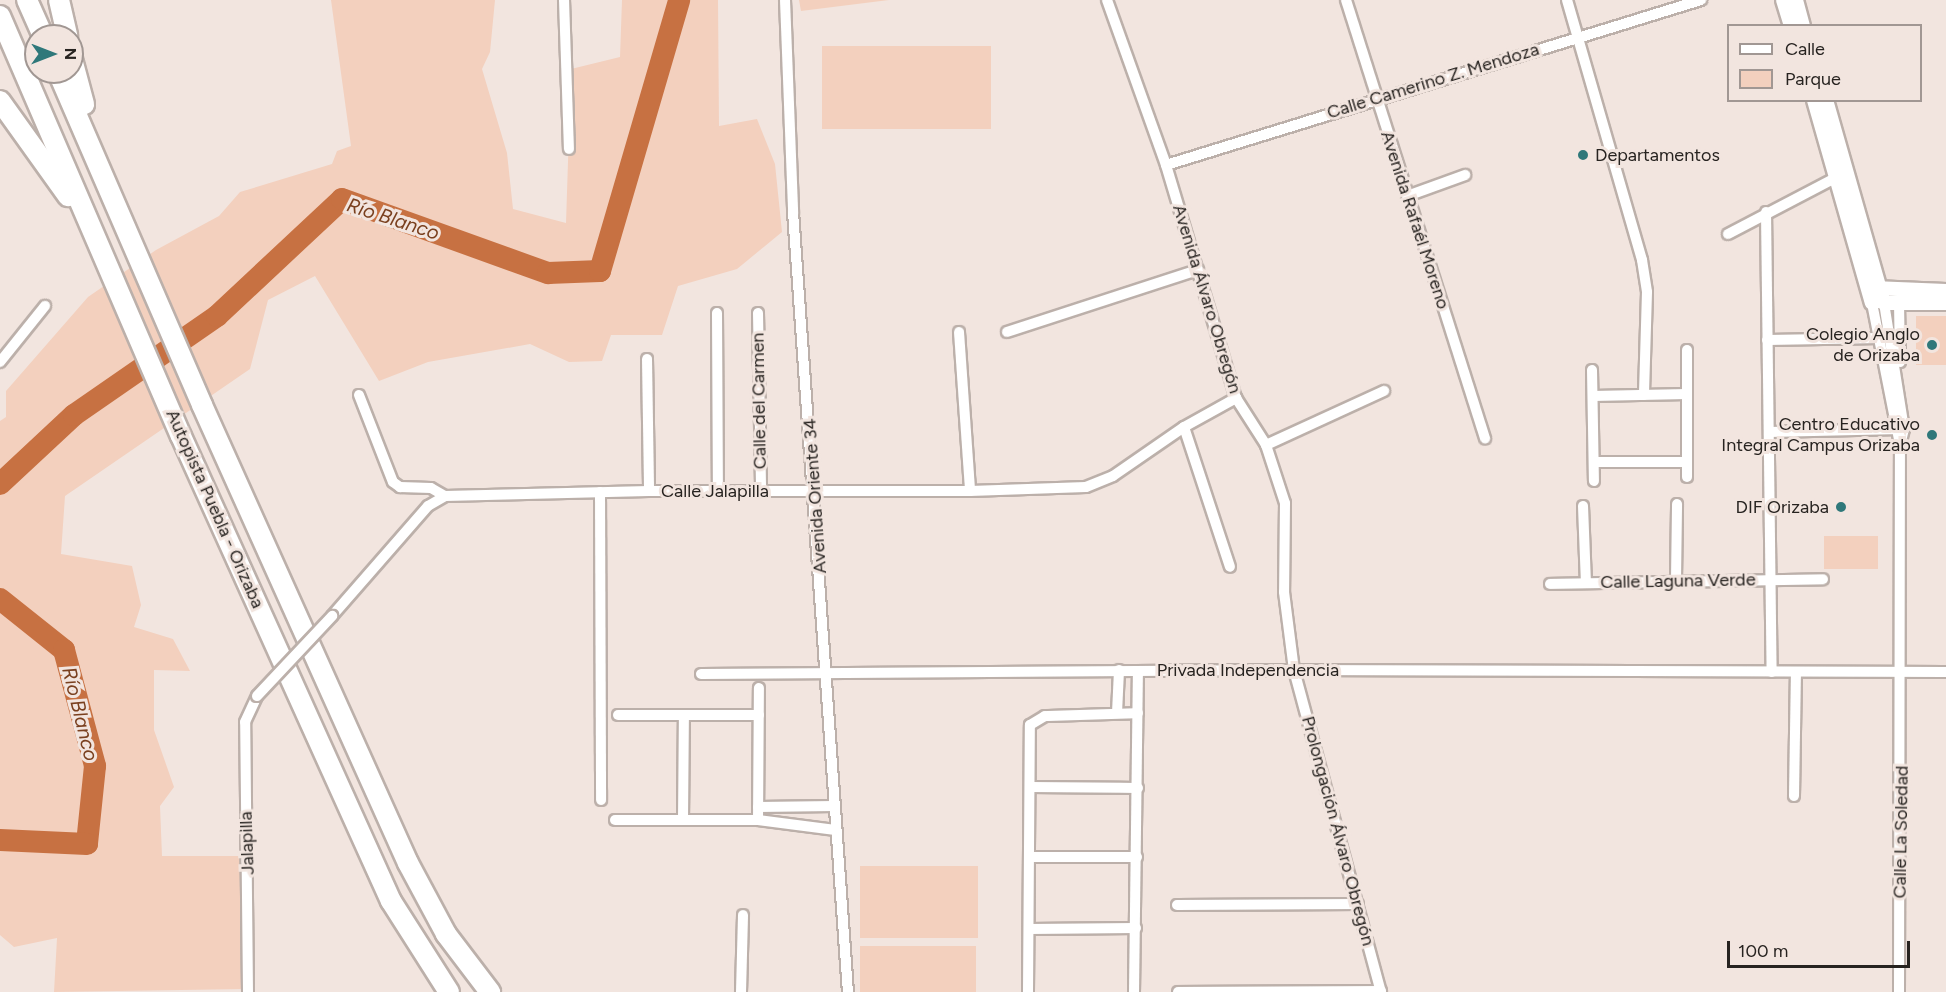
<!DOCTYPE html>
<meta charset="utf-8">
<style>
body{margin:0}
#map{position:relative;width:1946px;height:992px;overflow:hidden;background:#f2e5df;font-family:Figtree,sans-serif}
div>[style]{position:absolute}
.green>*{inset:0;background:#f3d0be;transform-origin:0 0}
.river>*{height:22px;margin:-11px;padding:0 11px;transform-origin:11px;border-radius:11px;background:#c77142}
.roads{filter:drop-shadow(2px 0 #bcb0aa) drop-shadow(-2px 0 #bcb0aa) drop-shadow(0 2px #bcb0aa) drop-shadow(0 -2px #bcb0aa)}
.minor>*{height:10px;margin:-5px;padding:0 5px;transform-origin:5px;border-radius:5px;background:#fff}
.tertiary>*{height:14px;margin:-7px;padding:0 7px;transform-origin:7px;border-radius:7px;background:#fff}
.motorway>*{height:20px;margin:-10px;padding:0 10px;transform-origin:10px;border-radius:10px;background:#fff}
.bridges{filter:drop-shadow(2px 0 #bcb0aa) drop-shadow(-2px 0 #bcb0aa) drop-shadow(0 2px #bcb0aa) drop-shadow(0 -2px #bcb0aa)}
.minor-bridge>*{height:10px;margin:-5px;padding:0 5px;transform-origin:5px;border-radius:5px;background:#fff}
.dots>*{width:16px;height:16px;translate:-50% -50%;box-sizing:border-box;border:3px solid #f2e5df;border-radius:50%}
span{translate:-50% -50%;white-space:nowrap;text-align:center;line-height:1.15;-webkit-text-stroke:6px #f2e5df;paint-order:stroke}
.street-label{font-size:18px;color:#272320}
.poi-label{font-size:18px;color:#272320}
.left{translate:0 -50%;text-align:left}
.right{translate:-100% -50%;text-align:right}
.water-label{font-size:20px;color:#7a401f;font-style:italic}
.legend{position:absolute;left:1727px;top:24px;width:195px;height:78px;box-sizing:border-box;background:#f2e5df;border:2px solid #a19793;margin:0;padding:8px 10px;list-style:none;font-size:18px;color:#272320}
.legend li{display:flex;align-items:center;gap:12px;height:30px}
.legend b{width:30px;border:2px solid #a19793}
.north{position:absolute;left:24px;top:24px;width:60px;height:60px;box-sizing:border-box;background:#f2e5df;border:2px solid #a19793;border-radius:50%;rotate:90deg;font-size:16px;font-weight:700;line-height:24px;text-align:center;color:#272320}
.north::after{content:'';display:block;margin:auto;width:21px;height:27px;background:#2f787a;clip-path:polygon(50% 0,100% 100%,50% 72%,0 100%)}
.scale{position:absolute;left:1727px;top:941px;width:183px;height:27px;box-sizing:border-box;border:3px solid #272320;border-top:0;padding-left:8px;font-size:18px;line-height:21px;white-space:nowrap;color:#272320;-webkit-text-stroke:4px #f2e5df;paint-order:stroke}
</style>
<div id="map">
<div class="green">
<div style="clip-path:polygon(331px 0,495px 0,490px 52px,482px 69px,507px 153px,513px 209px,566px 223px,571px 69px,620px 57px,622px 0,718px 0,719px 126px,757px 119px,775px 164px,782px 232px,737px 269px,678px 286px,662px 335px,611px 335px,602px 361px,569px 362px,530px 344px,428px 362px,379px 381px,315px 276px,268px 300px,250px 369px,65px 496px,61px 554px,132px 566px,141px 605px,134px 627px,173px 639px,190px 671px,154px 670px,154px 730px,174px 787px,160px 806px,162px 856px,245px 856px,245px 989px,54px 992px,57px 938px,14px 947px,0 935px,0 421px,6px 417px,6px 391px,88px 297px,156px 250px,219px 216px,240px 192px,332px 164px,337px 151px,351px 146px)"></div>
<div style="clip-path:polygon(799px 0,889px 0,801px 11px)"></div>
<div style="left:991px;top:46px;width:83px;height:169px;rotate:90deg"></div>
<div style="left:1916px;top:316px;width:30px;height:49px"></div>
<div style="left:1878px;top:536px;width:33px;height:54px;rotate:90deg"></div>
<div style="left:860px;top:866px;width:118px;height:72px"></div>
<div style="left:860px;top:946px;width:116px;height:46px"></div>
</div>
<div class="river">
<div style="left:0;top:484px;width:101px;rotate:-43deg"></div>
<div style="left:74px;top:415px;width:174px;rotate:-34.7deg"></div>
<div style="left:217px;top:316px;width:171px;rotate:-43.1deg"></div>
<div style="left:342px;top:199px;width:219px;rotate:19.8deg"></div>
<div style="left:548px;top:273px;width:52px;rotate:-2.2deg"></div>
<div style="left:600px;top:271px;width:282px;rotate:-73.7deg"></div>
<div style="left:0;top:599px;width:82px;rotate:38.6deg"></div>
<div style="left:64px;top:650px;width:120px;rotate:75deg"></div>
<div style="left:95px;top:766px;width:78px;rotate:95.9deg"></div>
<div style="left:87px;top:844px;width:87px;rotate:-177.4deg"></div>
</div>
<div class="roads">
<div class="minor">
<div style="left:564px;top:0;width:149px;rotate:88.1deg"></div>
<div style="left:785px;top:0;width:212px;rotate:87.8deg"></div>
<div style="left:793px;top:212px;width:782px;rotate:85.97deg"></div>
<div style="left:1107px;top:0;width:175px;rotate:70.3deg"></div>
<div style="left:1166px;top:165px;width:243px;rotate:73.3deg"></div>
<div style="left:1236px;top:398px;width:56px;rotate:57.4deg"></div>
<div style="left:1266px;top:445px;width:61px;rotate:71.9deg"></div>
<div style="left:1285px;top:503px;width:89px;rotate:90.6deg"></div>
<div style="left:1284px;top:592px;width:79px;rotate:82.7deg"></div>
<div style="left:1294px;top:670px;width:334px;rotate:74.9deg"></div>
<div style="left:1346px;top:0;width:460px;rotate:72.4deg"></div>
<div style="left:1567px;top:0;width:271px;rotate:73.9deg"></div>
<div style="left:1642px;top:260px;width:32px;rotate:81deg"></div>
<div style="left:1647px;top:292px;width:103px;rotate:91.7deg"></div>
<div style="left:1166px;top:165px;width:560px;rotate:-17.14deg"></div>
<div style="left:1407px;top:196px;width:62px;rotate:-19.9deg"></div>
<div style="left:1766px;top:212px;width:460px;rotate:89.3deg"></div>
<div style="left:1728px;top:234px;width:127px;rotate:-27.6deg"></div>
<div style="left:1899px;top:303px;width:59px;rotate:89deg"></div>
<div style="left:717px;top:313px;width:178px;rotate:89.7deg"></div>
<div style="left:758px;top:313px;width:177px;rotate:89deg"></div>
<div style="left:959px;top:332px;width:159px;rotate:86deg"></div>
<div style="left:1007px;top:332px;width:201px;rotate:-18deg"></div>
<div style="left:1767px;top:340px;width:113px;rotate:-1deg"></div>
<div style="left:1687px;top:350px;width:127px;rotate:90deg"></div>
<div style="left:647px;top:359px;width:132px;rotate:89.1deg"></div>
<div style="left:0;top:362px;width:72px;rotate:-51.2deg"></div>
<div style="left:1592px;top:370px;width:111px;rotate:89deg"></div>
<div style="left:359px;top:395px;width:93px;rotate:68.7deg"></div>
<div style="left:393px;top:482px;width:9px;rotate:36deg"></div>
<div style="left:400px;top:487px;width:31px;rotate:2deg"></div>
<div style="left:431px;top:488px;width:16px;rotate:30deg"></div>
<div style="left:1593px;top:396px;width:94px;rotate:-1.2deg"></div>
<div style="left:1184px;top:427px;width:147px;rotate:71.8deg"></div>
<div style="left:1769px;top:432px;width:132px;rotate:-1.3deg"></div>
<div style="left:1266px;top:445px;width:130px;rotate:-24.6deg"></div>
<div style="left:1595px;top:462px;width:92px"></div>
<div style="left:600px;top:492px;width:308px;rotate:89.8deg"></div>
<div style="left:1583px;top:506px;width:77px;rotate:87.8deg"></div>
<div style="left:1676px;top:579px;width:75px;rotate:-89.2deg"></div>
<div style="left:1550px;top:584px;width:273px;rotate:-1deg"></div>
<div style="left:332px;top:616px;width:146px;rotate:-48.9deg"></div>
<div style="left:428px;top:506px;width:20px;rotate:-30deg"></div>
<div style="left:445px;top:496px;width:204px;rotate:-1.4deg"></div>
<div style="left:649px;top:491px;width:321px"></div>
<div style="left:970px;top:491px;width:116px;rotate:-2deg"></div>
<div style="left:1086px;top:487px;width:29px;rotate:-22deg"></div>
<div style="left:1113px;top:476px;width:86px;rotate:-34.6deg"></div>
<div style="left:1184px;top:427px;width:60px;rotate:-29.1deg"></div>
<div style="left:701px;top:674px;width:593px;rotate:-0.39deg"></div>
<div style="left:1294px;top:670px;width:652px;rotate:0.18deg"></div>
<div style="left:1117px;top:713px;width:43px;rotate:-87.3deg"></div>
<div style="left:618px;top:715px;width:141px"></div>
<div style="left:1031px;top:787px;width:107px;rotate:0.5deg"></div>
<div style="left:1794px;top:796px;width:124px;rotate:-89.1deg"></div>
<div style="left:758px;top:807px;width:76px;rotate:-0.8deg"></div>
<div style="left:615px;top:820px;width:143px"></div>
<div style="left:758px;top:820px;width:78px;rotate:7.4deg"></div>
<div style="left:683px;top:820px;width:105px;rotate:-89.5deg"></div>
<div style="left:758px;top:820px;width:132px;rotate:-89.6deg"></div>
<div style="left:1030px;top:857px;width:107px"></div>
<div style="left:1177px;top:905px;width:181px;rotate:-0.3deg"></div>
<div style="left:1029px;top:929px;width:107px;rotate:-0.5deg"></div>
<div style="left:248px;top:992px;width:270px;rotate:-90.6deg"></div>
<div style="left:245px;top:722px;width:29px;rotate:-65deg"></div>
<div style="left:741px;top:992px;width:77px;rotate:-88.5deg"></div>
<div style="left:1028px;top:992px;width:267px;rotate:-89.6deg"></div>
<div style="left:1030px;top:725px;width:17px;rotate:-31deg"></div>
<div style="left:1045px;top:716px;width:93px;rotate:-1.8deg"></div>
<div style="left:1134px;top:992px;width:321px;rotate:-89.3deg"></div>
<div style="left:1178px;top:992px;width:203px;rotate:-0.3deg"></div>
<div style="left:1899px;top:992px;width:547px;rotate:-89.9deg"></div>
<div style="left:1900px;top:445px;width:16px;rotate:-76deg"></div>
<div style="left:1904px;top:429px;width:128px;rotate:-99deg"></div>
<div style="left:1884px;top:303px;width:12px;rotate:180deg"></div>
<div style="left:1872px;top:303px;width:145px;rotate:78.8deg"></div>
</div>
<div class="tertiary">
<div style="left:1783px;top:0;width:27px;rotate:73deg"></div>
<div style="left:1796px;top:0;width:27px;rotate:75deg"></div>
<div style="left:1814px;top:100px;width:211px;rotate:74.1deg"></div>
<div style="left:1826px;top:100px;width:211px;rotate:74.1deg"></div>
<div style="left:1884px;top:303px;width:62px"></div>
<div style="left:1873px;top:288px;width:73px;rotate:2.4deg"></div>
</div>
<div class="motorway">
<div style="left:27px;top:0;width:39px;rotate:66deg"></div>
<div style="left:59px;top:0;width:37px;rotate:77deg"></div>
<div style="left:0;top:16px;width:457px;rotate:66.7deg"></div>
<div style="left:181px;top:436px;width:510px;rotate:65.7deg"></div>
<div style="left:391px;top:901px;width:108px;rotate:57.5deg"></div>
<div style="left:72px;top:59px;width:47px;rotate:75.1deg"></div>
<div style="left:58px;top:72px;width:363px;rotate:66.6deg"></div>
<div style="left:202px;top:405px;width:502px;rotate:65.78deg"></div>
<div style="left:408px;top:863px;width:81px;rotate:61.8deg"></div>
<div style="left:446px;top:934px;width:73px;rotate:52.8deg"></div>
<div style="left:0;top:101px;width:117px;rotate:54.4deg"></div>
</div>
</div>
<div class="bridges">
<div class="minor-bridge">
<div style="left:257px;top:696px;width:110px;rotate:-46.8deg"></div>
</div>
</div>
<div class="dots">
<div style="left:1583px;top:155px;background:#2f787a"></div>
<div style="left:1932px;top:345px;background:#2f787a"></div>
<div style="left:1932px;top:435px;background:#2f787a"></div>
<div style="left:1841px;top:507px;background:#2f787a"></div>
</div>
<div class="street-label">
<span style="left:1433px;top:81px;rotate:-17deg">Calle Camerino Z. Mendoza</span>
<span style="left:1415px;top:220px;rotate:72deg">Avenida Rafaél Moreno</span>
<span style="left:1207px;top:299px;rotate:73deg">Avenida Álvaro Obregón</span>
<span style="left:759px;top:401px;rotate:-91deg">Calle del Carmen</span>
<span style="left:715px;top:491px">Calle Jalapilla</span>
<span style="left:815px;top:496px;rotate:-94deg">Avenida Oriente 34</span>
<span style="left:215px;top:509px;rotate:66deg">Autopista Puebla - Orizaba</span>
<span style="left:1678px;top:581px;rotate:-1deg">Calle Laguna Verde</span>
<span style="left:1248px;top:670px">Privada Independencia</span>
<span style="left:1338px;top:831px;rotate:75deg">Prolongación Álvaro Obregón</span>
<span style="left:1901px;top:832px;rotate:-89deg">Calle La Soledad</span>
<span style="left:247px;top:843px;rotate:-92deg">Jalapilla</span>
</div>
<div class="poi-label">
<span class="left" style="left:1595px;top:155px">Departamentos</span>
<span class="right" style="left:1920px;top:345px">Colegio Anglo<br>de Orizaba</span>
<span class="right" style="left:1920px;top:435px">Centro Educativo<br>Integral Campus Orizaba</span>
<span class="right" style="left:1829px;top:507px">DIF Orizaba</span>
</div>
<div class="water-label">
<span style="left:393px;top:219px;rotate:18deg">Río Blanco</span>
<span style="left:80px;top:714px;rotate:76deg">Río Blanco</span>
</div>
<ul class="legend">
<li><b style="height:8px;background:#fff"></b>Calle</li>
<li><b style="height:16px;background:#f3d0be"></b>Parque</li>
</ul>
<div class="north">N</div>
<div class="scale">100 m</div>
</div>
